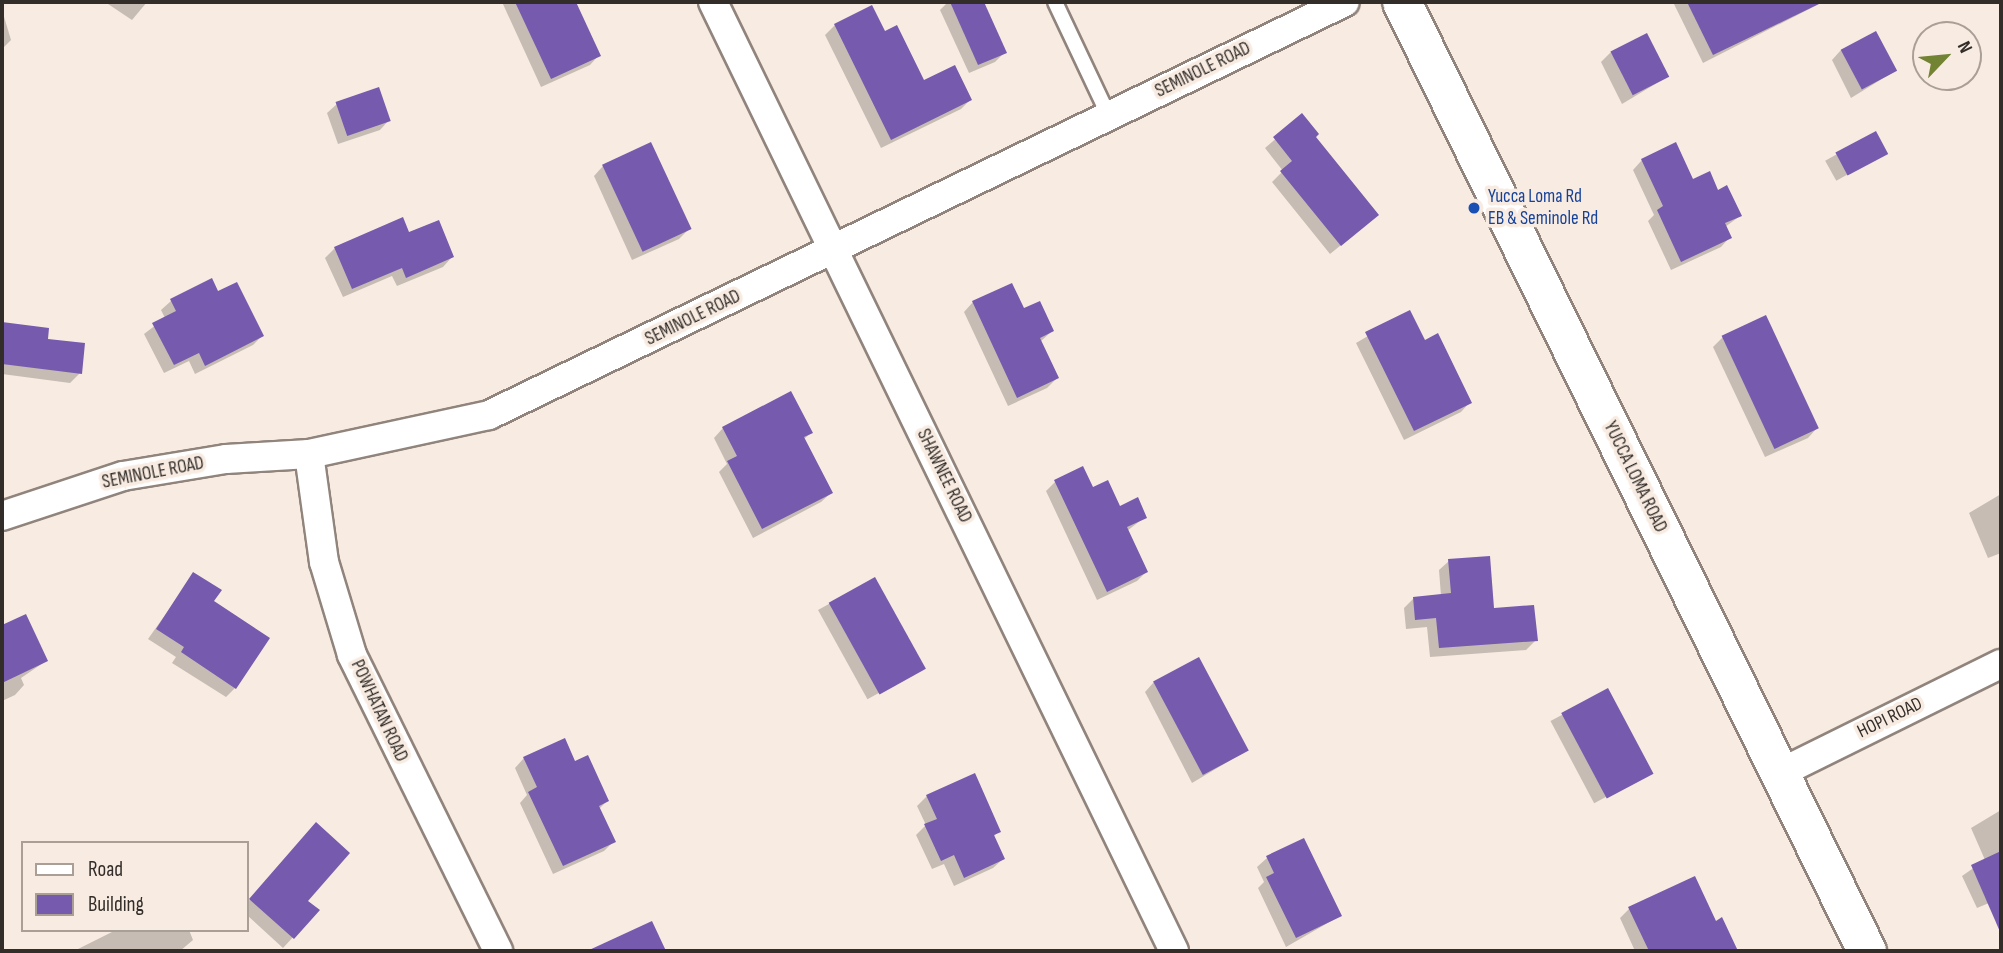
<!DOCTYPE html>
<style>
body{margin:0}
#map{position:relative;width:2003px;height:953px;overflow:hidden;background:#f8ebe1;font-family:"Sofia Sans Condensed",sans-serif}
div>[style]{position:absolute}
.shadow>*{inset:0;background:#0003;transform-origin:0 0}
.building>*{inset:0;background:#755aad;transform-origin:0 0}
.roads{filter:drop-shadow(2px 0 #90847c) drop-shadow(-2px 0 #90847c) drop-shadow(0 2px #90847c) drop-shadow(0 -2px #90847c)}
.lane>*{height:14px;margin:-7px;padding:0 7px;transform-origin:7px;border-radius:7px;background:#fff}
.street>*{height:28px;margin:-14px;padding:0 14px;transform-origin:14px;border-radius:14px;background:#fff}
.secondary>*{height:38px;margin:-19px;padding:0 19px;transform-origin:19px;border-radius:19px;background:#fff}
.dots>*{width:19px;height:19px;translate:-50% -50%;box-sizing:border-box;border:4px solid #f8ebe1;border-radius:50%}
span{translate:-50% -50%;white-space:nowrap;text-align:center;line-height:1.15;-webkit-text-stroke:7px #f8ebe1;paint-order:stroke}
.street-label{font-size:19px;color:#322d29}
.transit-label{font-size:19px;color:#164399}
.left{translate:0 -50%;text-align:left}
.frame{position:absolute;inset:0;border:4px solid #322d29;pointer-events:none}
.legend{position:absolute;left:21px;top:841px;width:228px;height:91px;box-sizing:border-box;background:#f8ebe1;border:2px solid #a99f97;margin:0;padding:9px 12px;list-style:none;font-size:21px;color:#322d29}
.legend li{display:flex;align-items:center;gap:14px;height:35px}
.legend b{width:35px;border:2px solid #a99f97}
.north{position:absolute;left:1912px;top:21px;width:70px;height:70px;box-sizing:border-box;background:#f8ebe1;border:2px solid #a99f97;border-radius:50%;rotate:64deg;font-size:19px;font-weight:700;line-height:28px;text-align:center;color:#322d29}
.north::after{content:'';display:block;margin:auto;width:24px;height:32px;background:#728333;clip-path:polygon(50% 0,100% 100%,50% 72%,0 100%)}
</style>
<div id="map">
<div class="shadow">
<div style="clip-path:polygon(105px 2px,147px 2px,132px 20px)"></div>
<div style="clip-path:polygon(502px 2px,574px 2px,599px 55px,590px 65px,541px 87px)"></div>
<div style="clip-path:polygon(948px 2px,982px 2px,1005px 52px,995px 62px,969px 73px,940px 10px)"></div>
<div style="clip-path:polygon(1673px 2px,1823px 2px,1703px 63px)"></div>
<div style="clip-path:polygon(2px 10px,11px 40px,2px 49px)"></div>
<div style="clip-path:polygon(835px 25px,884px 33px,923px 82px,970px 100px,961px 109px,881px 148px,825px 35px)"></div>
<div style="clip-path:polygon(1841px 50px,1895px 71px,1851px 98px,1832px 60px)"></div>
<div style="clip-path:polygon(1611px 52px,1667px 77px,1622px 104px,1601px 62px)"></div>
<div style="clip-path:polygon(337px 104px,389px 120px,380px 130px,338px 144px,327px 113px)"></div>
<div style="clip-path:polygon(1302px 116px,1367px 224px,1330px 254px,1272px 182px,1283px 171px,1265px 148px)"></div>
<div style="left:1875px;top:133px;width:23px;height:57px;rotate:61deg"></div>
<div style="clip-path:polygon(1642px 160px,1717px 192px,1740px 216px,1725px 227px,1730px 237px,1721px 247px,1671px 270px,1648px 221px,1654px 215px,1633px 170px)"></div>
<div style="clip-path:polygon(603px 166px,689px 229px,679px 239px,632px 260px,594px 176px)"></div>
<div style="clip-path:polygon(335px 248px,452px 257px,443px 267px,397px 286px,392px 276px,343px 297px,325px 258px)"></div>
<div style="clip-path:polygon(217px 293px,262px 336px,253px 345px,195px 374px,189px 361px,164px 373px,144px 334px,165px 318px,161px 310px,171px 301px)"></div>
<div style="clip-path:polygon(2px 299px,2px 323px,46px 340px,80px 373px,70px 383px,2px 374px)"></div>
<div style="clip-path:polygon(973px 302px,1023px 310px,1052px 331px,1040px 342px,1057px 378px,1047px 388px,1008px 406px,964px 312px)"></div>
<div style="clip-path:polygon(1409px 312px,1424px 342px,1470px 402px,1461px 412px,1404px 440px,1356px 343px)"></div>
<div style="clip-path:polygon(1765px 317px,1817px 428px,1808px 438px,1765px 457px,1713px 347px,1723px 337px)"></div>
<div style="clip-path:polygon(723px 428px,811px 433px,804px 439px,831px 493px,821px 502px,753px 538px,719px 472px,727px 464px,714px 438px)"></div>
<div style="clip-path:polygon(1055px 482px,1092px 490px,1119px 508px,1145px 517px,1127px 531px,1146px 572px,1137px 581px,1097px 600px,1046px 491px)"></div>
<div style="clip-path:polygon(2001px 494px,2001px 553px,1988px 558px,1969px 513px)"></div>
<div style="clip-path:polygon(1449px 561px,1493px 610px,1536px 640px,1526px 650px,1430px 657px,1427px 627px,1406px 629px,1404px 608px,1414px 598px,1441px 596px,1439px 570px)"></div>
<div style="clip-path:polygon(194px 574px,211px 602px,235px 688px,226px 697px,172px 663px,176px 657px,148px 639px)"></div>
<div style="left:874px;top:579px;width:102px;height:64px;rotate:61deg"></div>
<div style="clip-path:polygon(25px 616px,46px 661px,21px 678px,24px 685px,15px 695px,2px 701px,2px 627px)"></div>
<div style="clip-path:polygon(1154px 682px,1246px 751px,1192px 783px,1145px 692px)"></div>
<div style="left:1607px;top:691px;width:93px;height:64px;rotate:62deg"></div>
<div style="clip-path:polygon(524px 758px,575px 763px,607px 801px,599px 809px,613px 842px,604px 851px,553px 874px,520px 803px,527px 795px,515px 768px)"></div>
<div style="clip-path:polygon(927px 796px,999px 831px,993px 837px,1003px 859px,993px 868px,954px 886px,944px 864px,932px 869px,916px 835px,926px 825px,917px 806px)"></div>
<div style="clip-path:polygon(2001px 810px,2001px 898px,1977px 908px,1962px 876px,1985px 860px,1971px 828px)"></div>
<div style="clip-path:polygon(307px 834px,306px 901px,317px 911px,283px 948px,247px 915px,247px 903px)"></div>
<div style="clip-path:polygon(1267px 858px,1340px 916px,1286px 947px,1258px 888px,1264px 882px,1257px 867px)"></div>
<div style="clip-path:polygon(1629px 909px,1715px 923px,1721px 920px,1736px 951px,1635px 951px,1620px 918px)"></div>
<div style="clip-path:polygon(116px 930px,189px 930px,193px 940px,180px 951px,74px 951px)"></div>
</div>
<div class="building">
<div style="clip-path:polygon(515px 2px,576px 2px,601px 56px,551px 79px)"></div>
<div style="clip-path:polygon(950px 2px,984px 2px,1007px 53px,978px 65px)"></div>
<div style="clip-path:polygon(1687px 2px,1823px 2px,1713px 55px)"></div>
<div style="clip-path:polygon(872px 5px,885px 31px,897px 25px,924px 80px,955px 65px,972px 100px,891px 140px,834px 24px)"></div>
<div style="left:1876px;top:31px;width:45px;height:40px;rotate:62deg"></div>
<div style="left:1647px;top:33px;width:49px;height:41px;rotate:63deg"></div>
<div style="left:379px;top:87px;width:36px;height:46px;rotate:71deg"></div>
<div style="clip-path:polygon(1302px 113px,1319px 134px,1316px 137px,1379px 215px,1341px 246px,1280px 171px,1292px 161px,1273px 137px)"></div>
<div style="left:1876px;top:131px;width:26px;height:46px;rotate:62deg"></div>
<div style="left:651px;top:142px;width:96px;height:54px;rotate:65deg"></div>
<div style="clip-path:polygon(1676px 142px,1693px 179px,1710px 171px,1718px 190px,1727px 185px,1742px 216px,1725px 223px,1732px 238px,1681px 262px,1657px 210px,1663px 206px,1641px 159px)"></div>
<div style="clip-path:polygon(403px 217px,409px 232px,439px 220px,454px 257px,406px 278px,402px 268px,352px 289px,334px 247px)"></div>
<div style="clip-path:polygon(212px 278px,218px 291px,237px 282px,264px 336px,205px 366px,199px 353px,174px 365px,152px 323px,176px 311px,170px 299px)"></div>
<div style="clip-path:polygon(1012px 283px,1024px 308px,1040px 301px,1054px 331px,1040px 338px,1059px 378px,1017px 398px,972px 301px)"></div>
<div style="clip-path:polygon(1410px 310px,1425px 340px,1438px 333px,1472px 403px,1414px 431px,1365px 332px)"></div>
<div style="left:1766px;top:315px;width:125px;height:49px;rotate:65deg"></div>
<div style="clip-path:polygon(2px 322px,49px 328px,48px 339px,85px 343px,82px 374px,2px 364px)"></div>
<div style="clip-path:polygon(791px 391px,813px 433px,804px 437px,833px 493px,762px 529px,727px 461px,737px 456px,722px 427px)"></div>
<div style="clip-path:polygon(1083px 466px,1093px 487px,1108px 480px,1120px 506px,1138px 497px,1147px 518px,1127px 527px,1148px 572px,1107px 592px,1054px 480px)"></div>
<div style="clip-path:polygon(1490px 556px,1494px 608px,1534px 605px,1538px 641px,1439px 648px,1436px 618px,1415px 620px,1413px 597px,1451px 593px,1448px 559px)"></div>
<div style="clip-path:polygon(193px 572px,222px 590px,214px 601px,270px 638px,236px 689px,181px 652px,184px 647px,156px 629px)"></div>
<div style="left:875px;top:577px;width:105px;height:53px;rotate:61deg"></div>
<div style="clip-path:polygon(26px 614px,48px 661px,2px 683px,2px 625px)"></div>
<div style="left:1199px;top:657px;width:106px;height:52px;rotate:62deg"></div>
<div style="left:1608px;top:688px;width:97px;height:53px;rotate:62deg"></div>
<div style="clip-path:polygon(565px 738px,575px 761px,588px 755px,609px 801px,599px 806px,616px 842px,563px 866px,528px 792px,537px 787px,523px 757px)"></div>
<div style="clip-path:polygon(975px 773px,1001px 832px,994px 835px,1005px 859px,964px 878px,954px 855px,941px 861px,924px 824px,937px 819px,926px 795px)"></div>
<div style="clip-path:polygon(316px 822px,350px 853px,308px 901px,320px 910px,294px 939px,249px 899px)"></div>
<div style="clip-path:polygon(1304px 838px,1342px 916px,1296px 938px,1266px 877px,1274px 873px,1266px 856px)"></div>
<div style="clip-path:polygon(2001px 851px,2001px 934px,1971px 865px)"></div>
<div style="clip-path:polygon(1695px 876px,1716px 921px,1722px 917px,1738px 951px,1649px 951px,1628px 907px)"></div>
<div style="clip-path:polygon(652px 921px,666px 951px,587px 951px)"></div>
</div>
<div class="roads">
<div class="lane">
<div style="left:1055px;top:2px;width:126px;rotate:64.7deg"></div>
</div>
<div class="street">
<div style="left:713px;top:2px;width:1055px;rotate:64.09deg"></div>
<div style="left:309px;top:454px;width:109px;rotate:82.1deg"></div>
<div style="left:324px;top:562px;width:97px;rotate:73.2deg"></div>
<div style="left:352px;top:655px;width:330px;rotate:63.7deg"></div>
<div style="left:2px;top:516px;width:127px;rotate:-18.3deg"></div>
<div style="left:123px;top:476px;width:104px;rotate:-9.4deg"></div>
<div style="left:226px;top:459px;width:83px;rotate:-3.4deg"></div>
<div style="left:309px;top:454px;width:184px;rotate:-12.2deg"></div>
<div style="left:489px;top:415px;width:950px;rotate:-25.76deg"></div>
<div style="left:1780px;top:773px;width:246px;rotate:-26.3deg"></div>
</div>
<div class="secondary">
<div style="left:1402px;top:2px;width:1057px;rotate:63.9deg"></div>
</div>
</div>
<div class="dots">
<div style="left:1474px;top:208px;background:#1a4fb4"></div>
</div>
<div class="street-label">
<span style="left:1203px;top:70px;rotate:-26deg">SEMINOLE ROAD</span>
<span style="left:693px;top:318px;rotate:-26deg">SEMINOLE ROAD</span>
<span style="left:153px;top:473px;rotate:-11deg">SEMINOLE ROAD</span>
<span style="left:944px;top:476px;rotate:64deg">SHAWNEE ROAD</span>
<span style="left:1635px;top:477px;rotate:64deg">YUCCA LOMA ROAD</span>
<span style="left:379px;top:711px;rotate:65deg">POWHATAN ROAD</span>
<span style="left:1890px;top:718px;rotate:-26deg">HOPI ROAD</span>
</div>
<div class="transit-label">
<span class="left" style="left:1488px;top:208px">Yucca Loma Rd<br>EB &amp; Seminole Rd</span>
</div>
<div class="frame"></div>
<ul class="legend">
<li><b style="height:9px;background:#fff"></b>Road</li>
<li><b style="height:19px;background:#755aad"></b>Building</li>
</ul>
<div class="north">N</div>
</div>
